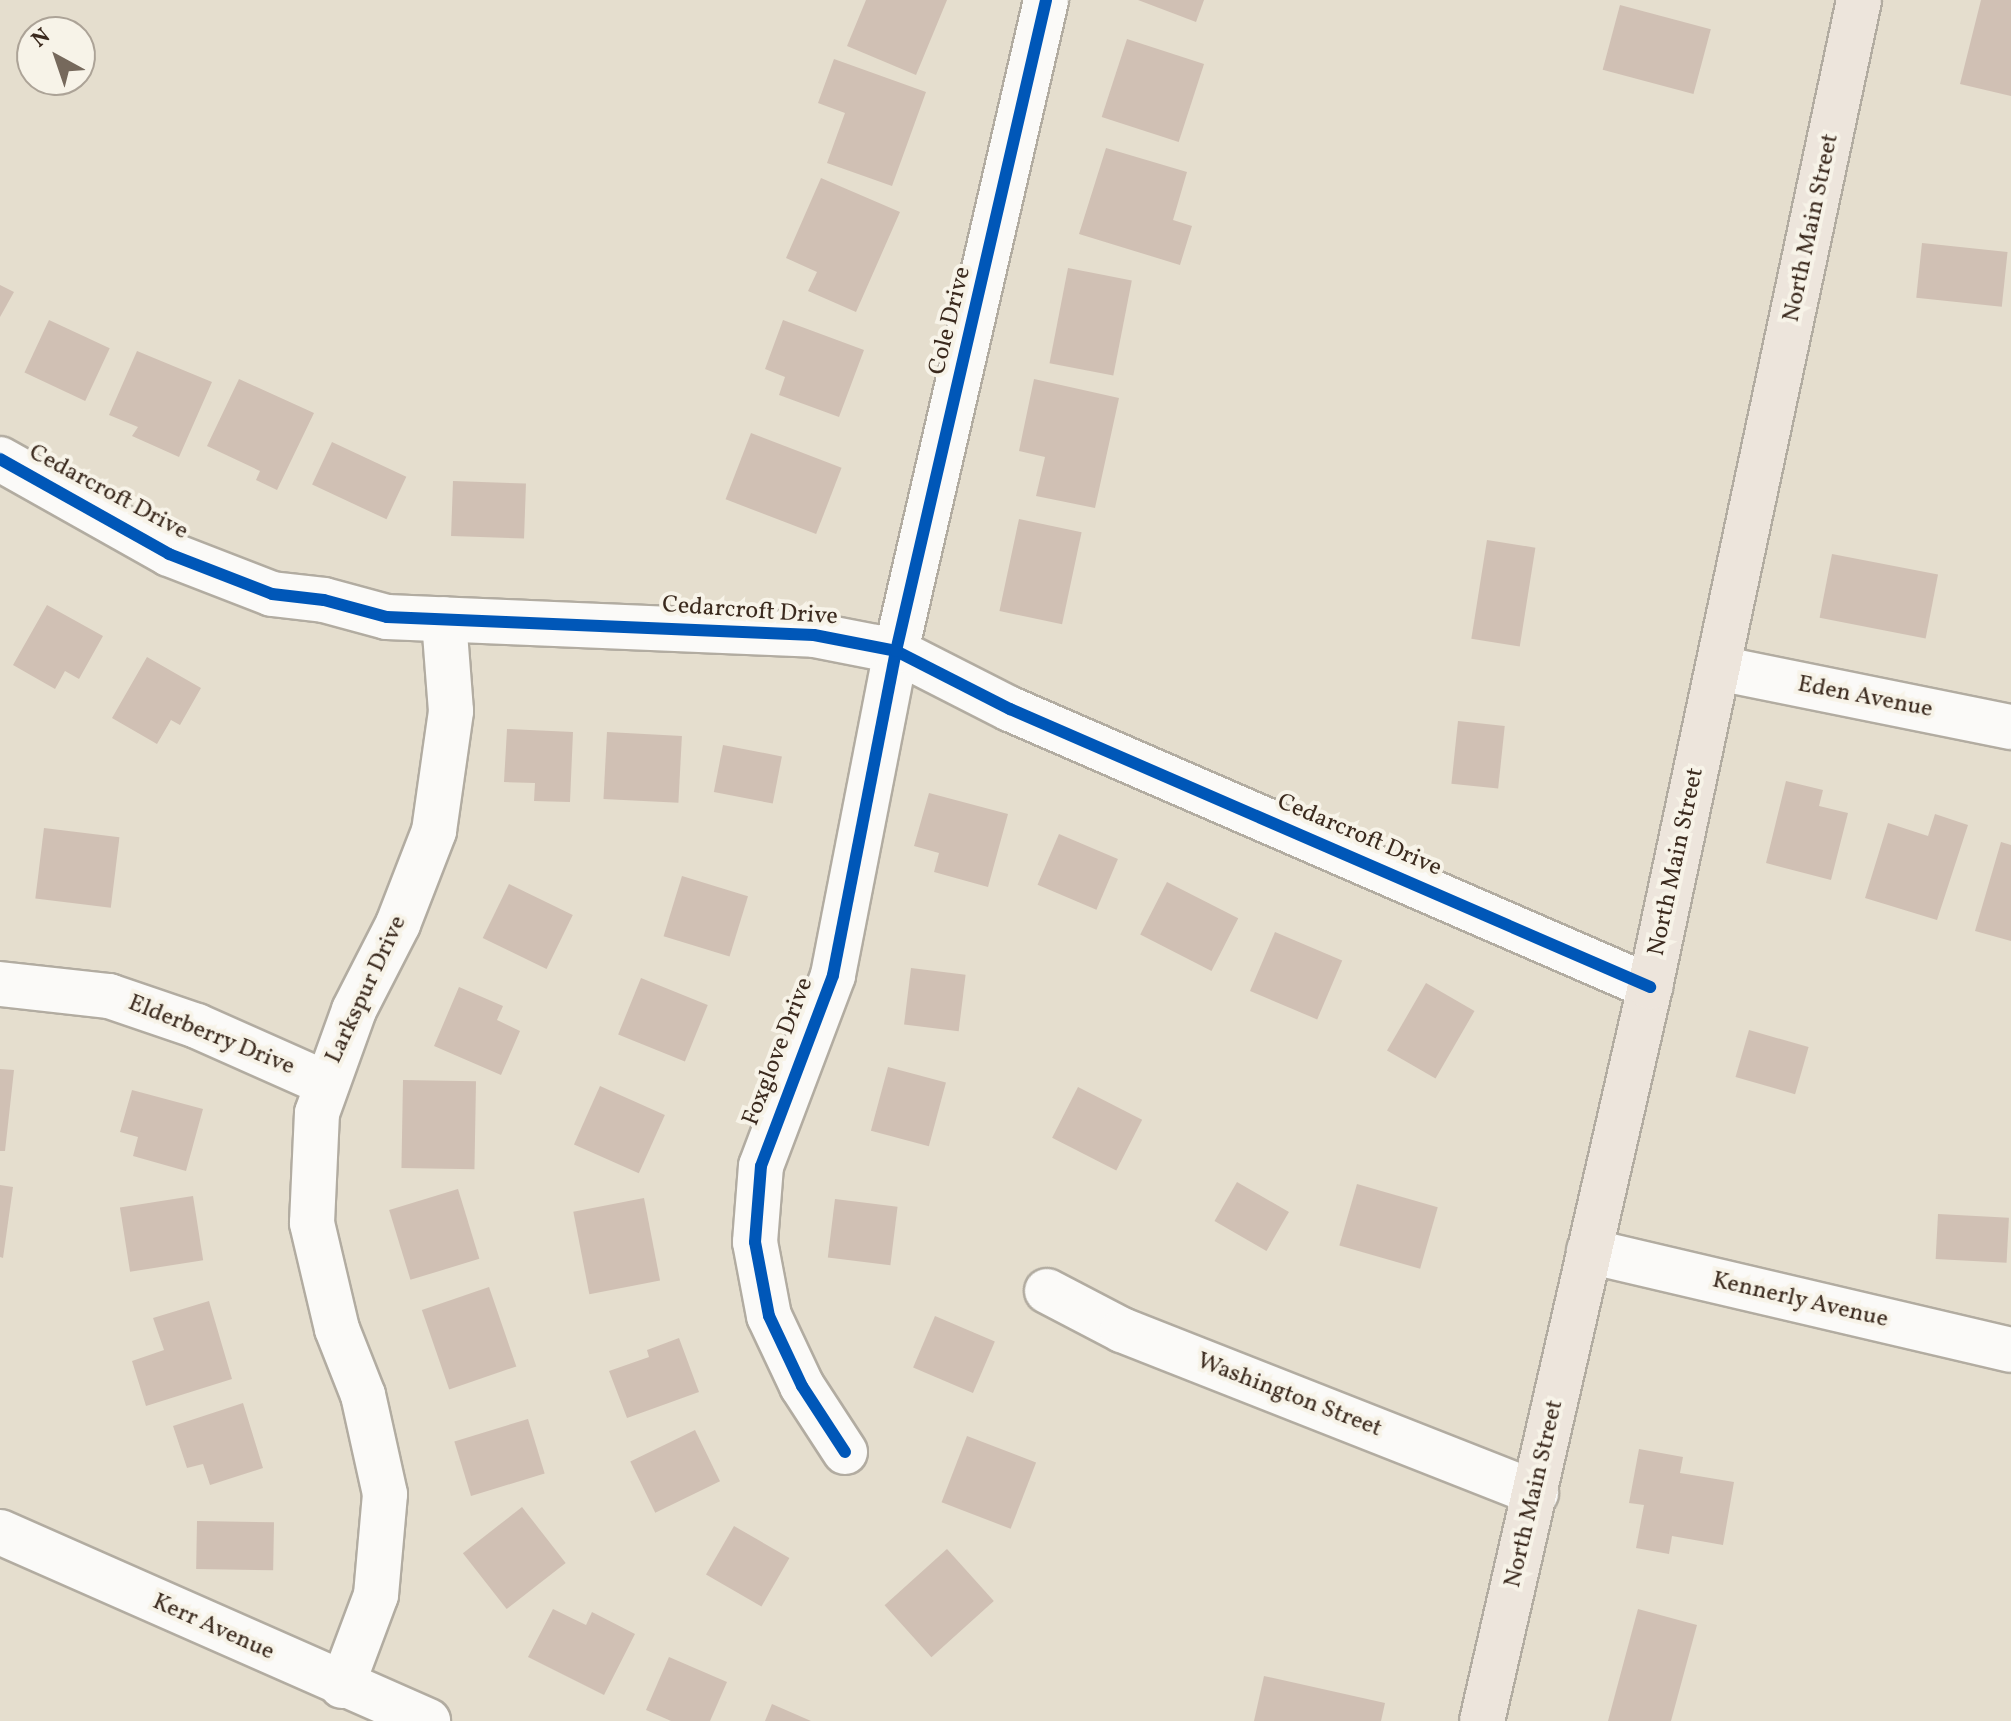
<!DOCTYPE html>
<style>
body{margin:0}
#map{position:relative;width:2011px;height:1721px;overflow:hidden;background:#e5dece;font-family:Vollkorn,serif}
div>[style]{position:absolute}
.building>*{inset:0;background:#d0c0b4;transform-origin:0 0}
.roads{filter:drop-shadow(2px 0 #b2aca1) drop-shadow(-2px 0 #b2aca1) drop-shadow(0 2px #b2aca1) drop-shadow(0 -2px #b2aca1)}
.minor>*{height:44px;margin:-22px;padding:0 22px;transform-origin:22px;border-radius:22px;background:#fbfaf8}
.major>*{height:44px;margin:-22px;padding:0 22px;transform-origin:22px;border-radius:22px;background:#ede5dc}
.cycleway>*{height:12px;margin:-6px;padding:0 6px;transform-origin:6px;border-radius:6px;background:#0057b8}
span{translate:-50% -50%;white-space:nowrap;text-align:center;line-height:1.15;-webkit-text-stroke:8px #f7f3e8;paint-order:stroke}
.street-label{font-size:24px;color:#3b2a1e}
.north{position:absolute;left:16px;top:16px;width:80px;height:80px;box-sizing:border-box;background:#f7f3e8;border:2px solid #aca397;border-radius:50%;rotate:320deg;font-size:22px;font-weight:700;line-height:32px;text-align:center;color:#3b2a1e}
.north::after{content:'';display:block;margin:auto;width:28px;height:36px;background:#76695c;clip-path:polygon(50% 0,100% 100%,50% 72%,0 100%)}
</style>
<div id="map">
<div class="building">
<div style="clip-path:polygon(866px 0,947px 0,916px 75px,847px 46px)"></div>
<div style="clip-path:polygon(1138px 0,1204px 0,1196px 22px)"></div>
<div style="clip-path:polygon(1981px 0,2011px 0,2011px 96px,1960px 84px)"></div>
<div style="left:1620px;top:5px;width:94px;height:67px;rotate:15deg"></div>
<div style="left:1127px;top:39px;width:81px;height:82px;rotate:18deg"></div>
<div style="clip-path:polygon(834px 59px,926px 92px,892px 186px,827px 163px,845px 113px,818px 103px)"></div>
<div style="clip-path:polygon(1106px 148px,1187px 172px,1173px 220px,1192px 226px,1180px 265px,1079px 234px)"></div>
<div style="clip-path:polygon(821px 178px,900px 212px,856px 312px,808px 291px,817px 272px,786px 258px)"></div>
<div style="left:1922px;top:243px;width:86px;height:55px;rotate:6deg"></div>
<div style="left:1068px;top:268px;width:65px;height:97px;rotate:11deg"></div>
<div style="clip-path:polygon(0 285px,14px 292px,0 317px)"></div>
<div style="left:49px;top:320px;width:67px;height:58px;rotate:25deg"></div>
<div style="clip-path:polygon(783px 320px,864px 350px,839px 417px,779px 395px,785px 377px,765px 369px)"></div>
<div style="clip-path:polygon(137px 351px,212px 382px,179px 457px,132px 436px,138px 427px,109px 415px)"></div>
<div style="clip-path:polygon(239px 379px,314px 413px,277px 490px,256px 480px,260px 471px,207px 446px)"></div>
<div style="clip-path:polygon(1034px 379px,1119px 398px,1095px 508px,1036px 496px,1045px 457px,1019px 451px)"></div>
<div style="left:751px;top:433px;width:97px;height:71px;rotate:21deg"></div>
<div style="left:332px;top:442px;width:82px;height:47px;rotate:25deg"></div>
<div style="left:453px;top:481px;width:73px;height:55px;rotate:2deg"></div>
<div style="left:1019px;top:519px;width:64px;height:94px;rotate:12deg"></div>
<div style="left:1487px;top:540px;width:49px;height:100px;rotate:9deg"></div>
<div style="left:1832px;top:554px;width:108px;height:65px;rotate:11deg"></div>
<div style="clip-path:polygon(47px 605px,103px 636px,79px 679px,65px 671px,55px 689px,13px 665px)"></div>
<div style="clip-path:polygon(147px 657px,201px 688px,180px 725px,171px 720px,157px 744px,112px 718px)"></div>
<div style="left:1458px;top:721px;width:47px;height:63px;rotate:6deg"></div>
<div style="clip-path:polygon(507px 729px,573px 732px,570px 802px,534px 801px,535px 783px,504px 782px)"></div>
<div style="left:607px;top:732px;width:75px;height:67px;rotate:3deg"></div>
<div style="left:723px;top:745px;width:60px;height:48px;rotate:11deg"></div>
<div style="clip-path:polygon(1786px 781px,1823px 790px,1819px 806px,1848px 813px,1831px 880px,1766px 863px)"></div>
<div style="clip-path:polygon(929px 793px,1008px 814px,988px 887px,934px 872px,939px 853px,914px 846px)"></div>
<div style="clip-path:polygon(1935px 814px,1968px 825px,1937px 920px,1865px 898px,1888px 823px,1928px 836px)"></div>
<div style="left:44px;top:828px;width:76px;height:71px;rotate:7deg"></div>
<div style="left:1059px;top:834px;width:64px;height:55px;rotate:23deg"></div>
<div style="clip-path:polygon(2001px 842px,2011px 845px,2011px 941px,1975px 931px)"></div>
<div style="left:682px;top:876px;width:69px;height:63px;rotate:17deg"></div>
<div style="left:1167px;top:882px;width:80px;height:59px;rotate:27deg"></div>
<div style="left:509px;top:884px;width:71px;height:60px;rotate:26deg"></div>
<div style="left:1275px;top:932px;width:73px;height:64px;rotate:23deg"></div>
<div style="left:911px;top:968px;width:55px;height:57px;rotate:7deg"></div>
<div style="left:641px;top:978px;width:72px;height:61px;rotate:22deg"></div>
<div style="left:1426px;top:983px;width:56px;height:78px;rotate:30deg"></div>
<div style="clip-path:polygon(459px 987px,503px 1006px,497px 1020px,520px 1031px,501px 1075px,434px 1046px)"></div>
<div style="left:1749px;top:1030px;width:62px;height:49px;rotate:16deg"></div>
<div style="left:888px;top:1067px;width:60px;height:66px;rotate:15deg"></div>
<div style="clip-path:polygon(0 1069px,14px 1070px,5px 1151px,0 1151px)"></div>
<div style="left:403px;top:1080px;width:73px;height:88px;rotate:1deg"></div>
<div style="left:600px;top:1086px;width:71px;height:64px;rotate:24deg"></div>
<div style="left:1078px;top:1087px;width:72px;height:57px;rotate:27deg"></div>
<div style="clip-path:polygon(132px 1090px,203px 1109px,186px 1171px,133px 1156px,138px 1137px,120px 1132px)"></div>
<div style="left:1237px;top:1182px;width:60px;height:45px;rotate:30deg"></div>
<div style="left:1357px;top:1184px;width:84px;height:64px;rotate:16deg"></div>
<div style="clip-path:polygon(0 1185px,13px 1187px,3px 1258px,0 1257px)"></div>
<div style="left:458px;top:1189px;width:73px;height:72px;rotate:73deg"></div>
<div style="left:193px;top:1196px;width:65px;height:74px;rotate:81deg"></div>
<div style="left:644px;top:1198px;width:84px;height:72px;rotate:79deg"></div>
<div style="left:835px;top:1199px;width:63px;height:59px;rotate:7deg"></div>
<div style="left:1938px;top:1214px;width:71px;height:45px;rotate:3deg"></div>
<div style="left:489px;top:1287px;width:84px;height:71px;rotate:71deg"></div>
<div style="clip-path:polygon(209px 1301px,232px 1379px,146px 1406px,132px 1361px,164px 1350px,153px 1318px)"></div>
<div style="left:935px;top:1316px;width:65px;height:56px;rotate:23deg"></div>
<div style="clip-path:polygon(679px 1338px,699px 1392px,627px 1418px,609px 1371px,649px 1357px,647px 1350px)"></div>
<div style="clip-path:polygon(243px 1403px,263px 1468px,210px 1485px,203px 1464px,187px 1468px,173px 1426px)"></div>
<div style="left:528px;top:1419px;width:57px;height:77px;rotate:73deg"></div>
<div style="left:695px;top:1430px;width:57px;height:72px;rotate:64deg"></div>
<div style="left:967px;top:1436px;width:74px;height:71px;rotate:21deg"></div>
<div style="clip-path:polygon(1639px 1449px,1683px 1457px,1680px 1473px,1734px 1482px,1723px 1545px,1672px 1536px,1669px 1554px,1636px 1548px,1644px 1505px,1629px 1503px)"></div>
<div style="left:522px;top:1507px;width:71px;height:75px;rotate:52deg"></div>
<div style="left:197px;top:1521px;width:77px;height:48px;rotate:1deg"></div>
<div style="left:734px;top:1526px;width:64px;height:56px;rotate:30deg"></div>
<div style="left:947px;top:1549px;width:70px;height:84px;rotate:48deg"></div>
<div style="clip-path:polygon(553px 1609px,586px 1625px,592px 1612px,635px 1634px,604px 1695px,528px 1657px)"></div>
<div style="clip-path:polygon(1638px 1609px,1697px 1625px,1671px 1721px,1608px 1721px)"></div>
<div style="clip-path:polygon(669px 1657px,727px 1682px,710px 1721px,671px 1721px,646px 1710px)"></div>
<div style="clip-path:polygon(1264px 1676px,1385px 1703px,1381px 1721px,1254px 1721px)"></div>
<div style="clip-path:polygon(772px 1704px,811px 1721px,765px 1721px)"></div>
</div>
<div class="roads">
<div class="minor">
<div style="left:0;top:459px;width:194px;rotate:29.3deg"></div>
<div style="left:169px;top:554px;width:110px;rotate:21.2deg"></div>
<div style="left:272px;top:594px;width:52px;rotate:6.6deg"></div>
<div style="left:324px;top:600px;width:65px;rotate:15.1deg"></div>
<div style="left:387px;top:617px;width:427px;rotate:2.4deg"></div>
<div style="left:814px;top:635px;width:84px;rotate:11deg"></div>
<div style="left:896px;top:651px;width:128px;rotate:27deg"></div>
<div style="left:1010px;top:709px;width:698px;rotate:23.48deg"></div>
<div style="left:1718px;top:668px;width:299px;rotate:11.4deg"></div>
<div style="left:0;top:984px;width:110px;rotate:6.3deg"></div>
<div style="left:109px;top:996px;width:93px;rotate:18.8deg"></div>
<div style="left:197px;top:1026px;width:140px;rotate:24deg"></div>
<div style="left:1589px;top:1251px;width:433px;rotate:13.2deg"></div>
<div style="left:1047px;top:1291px;width:85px;rotate:27.5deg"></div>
<div style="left:1122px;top:1330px;width:445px;rotate:21.5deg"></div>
<div style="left:845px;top:1452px;width:79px;rotate:-123.1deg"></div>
<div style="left:802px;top:1386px;width:77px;rotate:-115.2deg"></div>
<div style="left:769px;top:1316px;width:75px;rotate:-100.7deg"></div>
<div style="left:755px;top:1242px;width:76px;rotate:-85.5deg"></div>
<div style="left:761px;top:1166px;width:204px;rotate:-69.3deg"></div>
<div style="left:833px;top:975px;width:330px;rotate:-79deg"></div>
<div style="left:896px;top:651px;width:668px;rotate:-77.02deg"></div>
<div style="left:0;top:1532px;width:468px;rotate:23.8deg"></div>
<div style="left:342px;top:1686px;width:97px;rotate:-69.5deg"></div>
<div style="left:376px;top:1595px;width:101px;rotate:-84.9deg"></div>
<div style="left:385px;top:1494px;width:101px;rotate:-102.5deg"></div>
<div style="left:363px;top:1395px;width:71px;rotate:-111.5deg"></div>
<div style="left:337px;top:1329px;width:109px;rotate:-103.3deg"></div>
<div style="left:312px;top:1223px;width:110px;rotate:-87.4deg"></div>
<div style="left:317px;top:1113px;width:109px;rotate:-70.2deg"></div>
<div style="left:354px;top:1010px;width:97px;rotate:-62.9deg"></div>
<div style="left:398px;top:924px;width:100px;rotate:-68.8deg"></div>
<div style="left:434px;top:831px;width:121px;rotate:-81.9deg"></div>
<div style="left:451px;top:711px;width:92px;rotate:-94.4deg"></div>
</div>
<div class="major">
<div style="left:1482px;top:1721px;width:753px;rotate:-77.11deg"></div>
<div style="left:1650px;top:987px;width:1009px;rotate:-78.04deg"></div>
</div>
</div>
<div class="cycleway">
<div style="left:0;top:459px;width:194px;rotate:29.3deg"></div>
<div style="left:169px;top:554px;width:110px;rotate:21.2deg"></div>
<div style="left:272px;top:594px;width:52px;rotate:6.6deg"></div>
<div style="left:324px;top:600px;width:65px;rotate:15.1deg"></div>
<div style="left:387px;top:617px;width:427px;rotate:2.4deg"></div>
<div style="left:814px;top:635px;width:84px;rotate:11deg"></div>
<div style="left:896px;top:651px;width:128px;rotate:27deg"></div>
<div style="left:1010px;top:709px;width:698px;rotate:23.48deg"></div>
<div style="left:845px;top:1452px;width:79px;rotate:-123.1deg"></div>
<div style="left:802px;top:1386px;width:77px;rotate:-115.2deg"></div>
<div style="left:769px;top:1316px;width:75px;rotate:-100.7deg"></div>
<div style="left:755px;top:1242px;width:76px;rotate:-85.5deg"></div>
<div style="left:761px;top:1166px;width:204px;rotate:-69.3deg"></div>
<div style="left:833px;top:975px;width:330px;rotate:-79deg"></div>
<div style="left:896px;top:651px;width:668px;rotate:-77.02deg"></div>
</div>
<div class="street-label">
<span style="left:1812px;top:228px;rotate:-78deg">North Main Street</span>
<span style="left:951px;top:321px;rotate:-76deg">Cole Drive</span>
<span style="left:108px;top:493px;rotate:28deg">Cedarcroft Drive</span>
<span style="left:750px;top:612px;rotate:4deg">Cedarcroft Drive</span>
<span style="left:1865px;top:698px;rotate:11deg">Eden Avenue</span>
<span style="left:1359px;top:836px;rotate:23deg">Cedarcroft Drive</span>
<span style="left:1677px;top:862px;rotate:-78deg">North Main Street</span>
<span style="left:367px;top:990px;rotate:-65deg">Larkspur Drive</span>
<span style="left:211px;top:1036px;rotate:22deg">Elderberry Drive</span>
<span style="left:779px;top:1052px;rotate:-69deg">Foxglove Drive</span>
<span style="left:1800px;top:1301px;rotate:13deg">Kennerly Avenue</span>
<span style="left:1289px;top:1396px;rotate:21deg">Washington Street</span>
<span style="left:1535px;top:1494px;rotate:-77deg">North Main Street</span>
<span style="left:213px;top:1628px;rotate:24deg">Kerr Avenue</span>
</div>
<div class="north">N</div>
</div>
